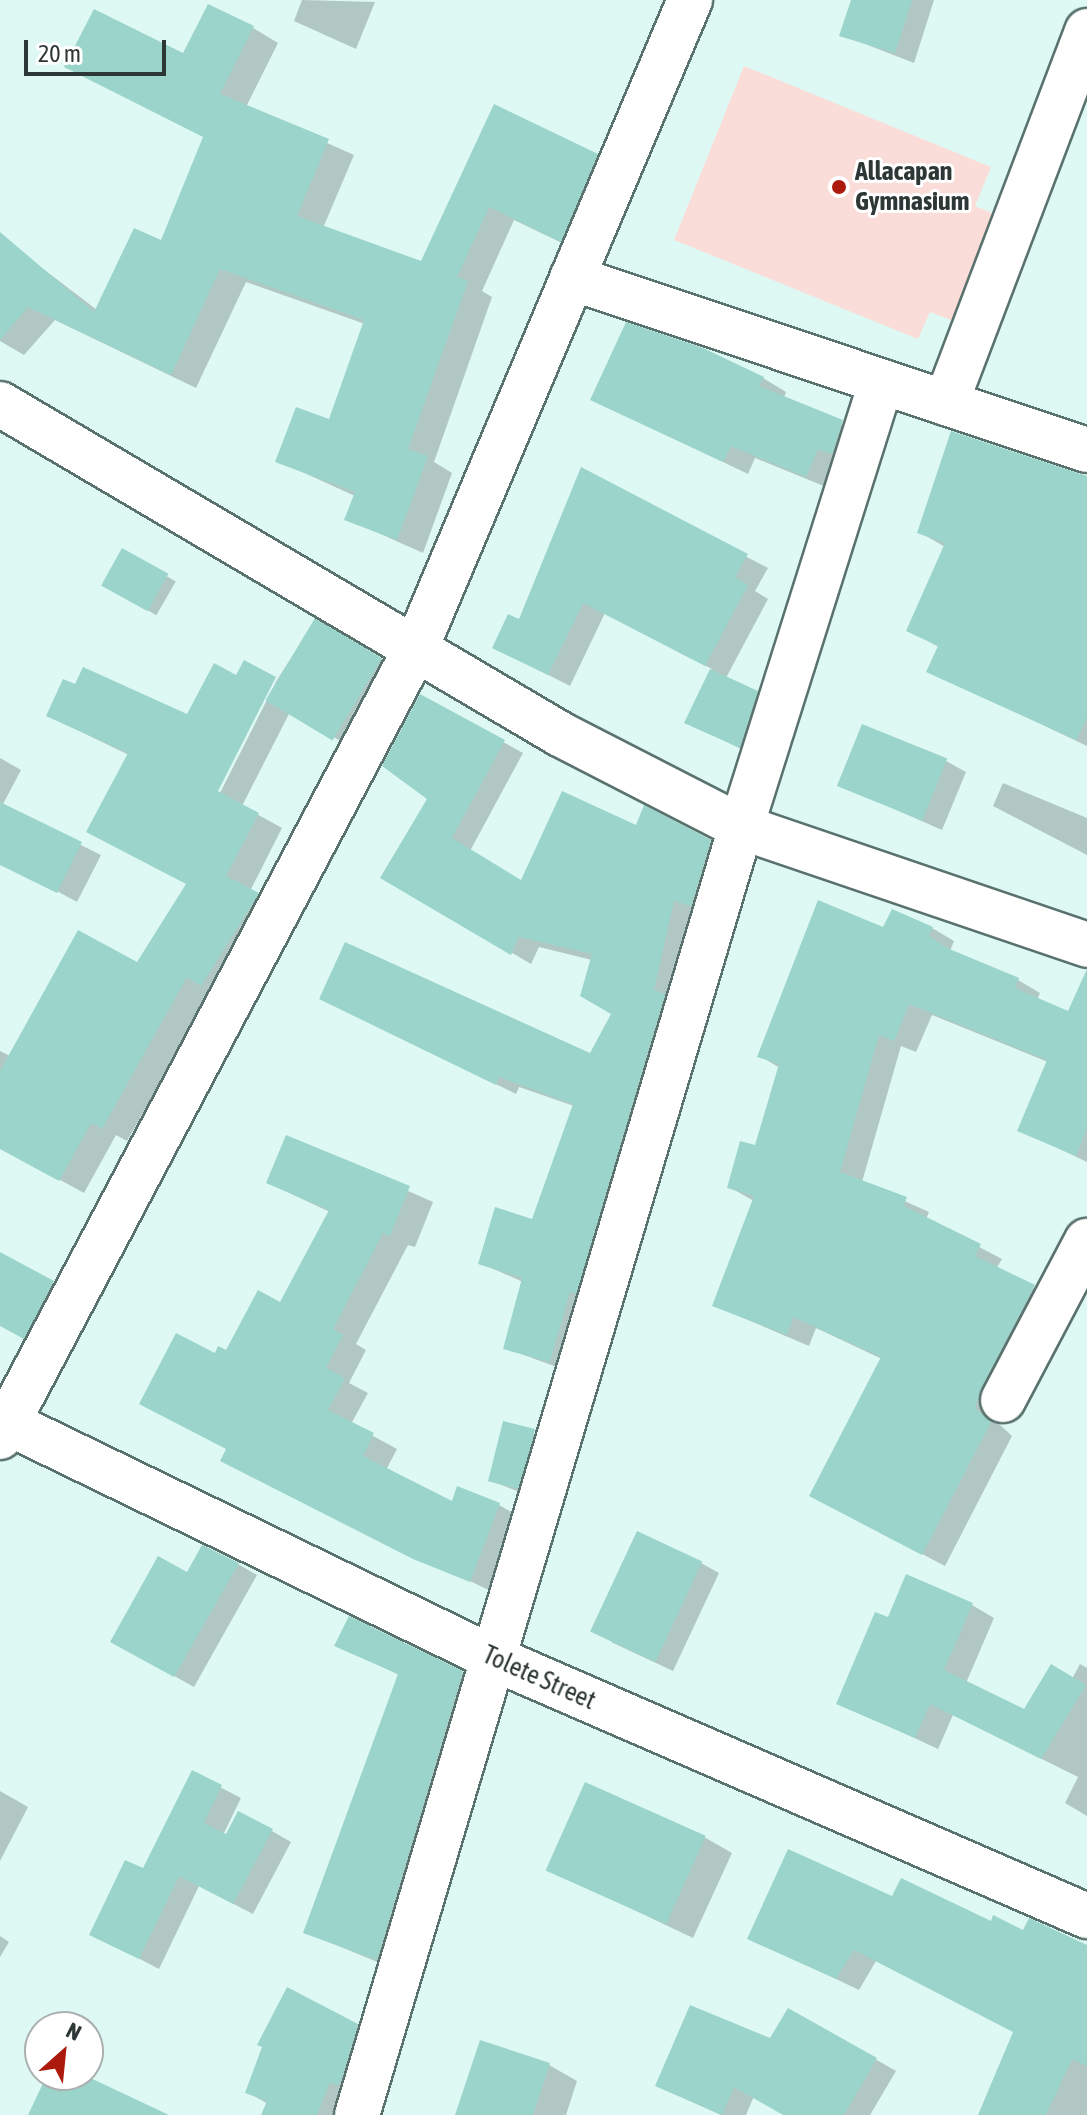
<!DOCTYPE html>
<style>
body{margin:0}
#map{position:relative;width:1087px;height:2115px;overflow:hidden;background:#def9f4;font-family:"Asap Condensed",sans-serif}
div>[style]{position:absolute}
.green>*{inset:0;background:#faddd8}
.shadow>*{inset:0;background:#0003;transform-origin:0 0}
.building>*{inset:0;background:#9bd4cb;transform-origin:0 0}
.roads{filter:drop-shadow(2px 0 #5a726e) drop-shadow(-2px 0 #5a726e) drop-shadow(0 2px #5a726e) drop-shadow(0 -2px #5a726e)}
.street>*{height:44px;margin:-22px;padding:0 22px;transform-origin:22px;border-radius:22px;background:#fff}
.dots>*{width:22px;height:22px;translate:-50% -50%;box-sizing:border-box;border:4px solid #fff;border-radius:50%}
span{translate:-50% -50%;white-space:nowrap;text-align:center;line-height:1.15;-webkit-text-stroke:6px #fff;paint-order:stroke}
.poi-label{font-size:26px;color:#2d3736;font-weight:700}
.left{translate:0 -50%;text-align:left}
.street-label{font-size:26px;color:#2d3736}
.north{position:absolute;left:24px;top:2011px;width:80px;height:80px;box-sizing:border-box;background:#fff;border:2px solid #abafaf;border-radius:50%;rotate:27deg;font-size:22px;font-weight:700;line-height:32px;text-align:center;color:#2d3736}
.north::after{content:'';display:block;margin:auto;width:28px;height:36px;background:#ab1a0d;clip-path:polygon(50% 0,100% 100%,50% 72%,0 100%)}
.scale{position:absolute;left:24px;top:40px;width:142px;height:36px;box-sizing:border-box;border:4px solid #2d3736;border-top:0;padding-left:10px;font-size:24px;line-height:28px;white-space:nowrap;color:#2d3736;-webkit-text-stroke:6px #fff;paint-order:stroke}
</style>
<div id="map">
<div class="green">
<div style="clip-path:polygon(744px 66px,991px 167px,975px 206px,1004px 218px,961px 324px,930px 312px,918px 339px,674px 240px)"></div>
</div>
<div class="shadow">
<div style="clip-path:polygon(302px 0,375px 2px,356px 49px,294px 21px)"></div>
<div style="clip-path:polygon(853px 0,934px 0,914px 63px,842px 35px)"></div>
<div style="clip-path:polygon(253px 28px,278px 43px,246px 107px,354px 155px,323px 228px,422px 263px,495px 106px,622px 170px,587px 255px,514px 220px,482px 291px,492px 297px,434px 462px,452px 473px,423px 553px,347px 519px,355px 496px,278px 461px,330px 422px,365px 324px,246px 282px,196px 388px,55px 320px,24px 355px,0 341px,0 259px,12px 245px,97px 310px,162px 243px,205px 138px,184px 56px)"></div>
<div style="clip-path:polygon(763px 378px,786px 392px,784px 398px,866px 436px,831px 489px,755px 458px,748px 474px,592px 399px)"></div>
<div style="clip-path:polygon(582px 470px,768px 568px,755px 591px,768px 599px,726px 678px,776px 704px,759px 758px,687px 722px,712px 669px,605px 613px,570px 686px,494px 647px,521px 622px)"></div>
<div style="clip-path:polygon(1079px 476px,1087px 476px,1087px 746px,929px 671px,939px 647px,908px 630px,945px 547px,919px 532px)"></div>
<div style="left:123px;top:551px;width:61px;height:39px;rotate:30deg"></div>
<div style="clip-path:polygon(315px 621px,401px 671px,358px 751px,290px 712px,242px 806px,282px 828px,250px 891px,282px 909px,212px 990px,127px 1141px,116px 1135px,84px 1193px,0 1147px,0 1051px,10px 1056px,137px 965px,188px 884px,129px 755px,48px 716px,64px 682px,216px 801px,277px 680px)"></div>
<div style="clip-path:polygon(421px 697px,523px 753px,470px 851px,522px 882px,637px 827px,710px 842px,730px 853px,570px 1372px,505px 1348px,523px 1282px,480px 1263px,533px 1221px,574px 1106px,519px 1087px,516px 1094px,341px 1009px,591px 1056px,613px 1013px,592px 960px,539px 947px,531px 964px,383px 877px,429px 798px)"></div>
<div style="clip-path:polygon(0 758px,21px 770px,2px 806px,101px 855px,77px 902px,0 860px)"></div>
<div style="clip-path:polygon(946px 761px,966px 772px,942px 830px,840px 785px)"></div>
<div style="clip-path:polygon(1003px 783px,1087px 818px,1087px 855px,993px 806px)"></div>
<div style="clip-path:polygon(932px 928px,954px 941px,950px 951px,1018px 980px,1040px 993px,1037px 1000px,1087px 1022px,1087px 1162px,1020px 1130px,1048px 1062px,932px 1015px,916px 1052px,901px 1046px,862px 1182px,929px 1212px,926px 1219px,1002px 1259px,996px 1269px,1056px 1300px,1002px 1402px,997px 1422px,1012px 1436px,945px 1566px,833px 1507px,882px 1359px,816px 1328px,809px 1346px,715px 1306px,754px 1201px,729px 1187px,757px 1148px,780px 1068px,760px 1056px,884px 930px)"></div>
<div style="clip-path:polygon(287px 1137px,433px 1202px,415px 1247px,408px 1245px,356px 1344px,366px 1350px,349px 1383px,368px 1393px,351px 1424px,397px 1449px,386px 1470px,453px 1504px,499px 1505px,522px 1518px,495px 1593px,246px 1474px,228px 1449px,216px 1356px,227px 1353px,281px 1305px,330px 1212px,268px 1183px)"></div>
<div style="clip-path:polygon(0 1254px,72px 1294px,44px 1348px,0 1325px)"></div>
<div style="clip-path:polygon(505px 1423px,554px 1442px,537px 1499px,489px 1480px)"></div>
<div style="clip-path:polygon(701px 1563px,719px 1573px,673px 1671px,611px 1642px)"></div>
<div style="clip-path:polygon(238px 1564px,257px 1575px,194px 1687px,112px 1641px,187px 1575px)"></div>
<div style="clip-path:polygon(972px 1605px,994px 1618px,966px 1683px,1025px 1712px,1072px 1679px,1080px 1664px,1087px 1668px,1087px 1816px,1065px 1803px,1078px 1777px,953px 1715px,938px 1749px,839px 1703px,889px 1620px)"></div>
<div style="clip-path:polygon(337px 1645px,462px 1673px,484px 1686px,399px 1971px,305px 1932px,399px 1675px)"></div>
<div style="clip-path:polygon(193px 1773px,241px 1798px,223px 1835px,272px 1831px,291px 1842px,253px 1914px,199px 1886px,159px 1969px,92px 1934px,143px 1871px)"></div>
<div style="clip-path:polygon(0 1791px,28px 1807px,0 1861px)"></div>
<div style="clip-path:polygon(704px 1837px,732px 1853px,693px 1938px,548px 1869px)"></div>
<div style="clip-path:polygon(893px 1899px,1087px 1948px,1087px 2115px,980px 2115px,1015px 2032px,876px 1961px,859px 1990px,750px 1938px)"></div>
<div style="clip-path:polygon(0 1936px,9px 1942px,0 1957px)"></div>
<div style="clip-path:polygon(789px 2010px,896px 2071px,870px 2115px,787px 2115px,754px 2096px,746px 2115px,721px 2115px,657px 2086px,771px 2041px)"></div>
<div style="clip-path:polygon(357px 2025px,377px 2037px,341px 2115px,268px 2115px,268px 2104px,247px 2092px)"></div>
<div style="clip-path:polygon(549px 2065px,577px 2081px,566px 2115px,458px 2115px)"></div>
</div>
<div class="building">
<div style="clip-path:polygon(851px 0,912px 0,895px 53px,839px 36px)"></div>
<div style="clip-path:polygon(208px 4px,254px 26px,220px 94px,329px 139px,297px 216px,421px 261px,494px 104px,598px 154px,561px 242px,489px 207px,457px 277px,468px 281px,408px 449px,428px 456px,397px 540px,344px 520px,355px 492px,275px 462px,296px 407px,329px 419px,364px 320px,220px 269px,171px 375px,28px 307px,0 340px,0 232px,94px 312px,134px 228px,161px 240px,203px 137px,64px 67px,94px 9px,183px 53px)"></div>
<div style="clip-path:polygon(626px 322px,703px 348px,764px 377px,759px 386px,843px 420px,832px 454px,818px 449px,806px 477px,731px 446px,723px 462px,590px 400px)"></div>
<div style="clip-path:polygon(951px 431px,1087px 476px,1087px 718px,1076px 740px,926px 672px,938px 646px,906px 631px,945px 543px,917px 533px)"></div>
<div style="clip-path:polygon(581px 467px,748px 554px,735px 577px,748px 585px,705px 666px,583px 603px,548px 675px,492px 648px,508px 614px,519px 619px)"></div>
<div style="left:122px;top:548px;width:53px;height:43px;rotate:29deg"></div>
<div style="left:315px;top:618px;width:78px;height:96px;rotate:31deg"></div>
<div style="clip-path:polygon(244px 660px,276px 677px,218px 791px,259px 813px,226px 876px,259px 893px,201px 986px,187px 977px,102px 1129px,91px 1123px,59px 1181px,0 1149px,0 1071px,78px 930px,137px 962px,186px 884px,86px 832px,128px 753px,46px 716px,63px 679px,75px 684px,83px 667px,187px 714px,214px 663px,236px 675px)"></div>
<div style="clip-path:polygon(710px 669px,758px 691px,740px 748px,684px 723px)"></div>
<div style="clip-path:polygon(420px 694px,505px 740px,452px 838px,521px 880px,562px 791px,636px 825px,644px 805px,711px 840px,691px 906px,674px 901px,654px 990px,665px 994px,576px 1294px,570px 1292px,550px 1362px,503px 1349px,522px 1278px,478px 1264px,495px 1207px,532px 1219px,573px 1104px,499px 1077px,496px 1085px,319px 999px,345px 942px,590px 1053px,611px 1014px,580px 996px,592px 954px,519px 937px,511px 955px,380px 878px,427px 799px,382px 766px)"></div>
<div style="left:862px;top:724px;width:92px;height:67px;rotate:22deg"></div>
<div style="clip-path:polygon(0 802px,82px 842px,57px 893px,0 865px)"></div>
<div style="clip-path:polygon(818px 900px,883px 927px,892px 909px,933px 927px,929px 936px,947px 948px,1019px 978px,1015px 988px,1068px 1011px,1087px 969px,1087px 1128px,1076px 1156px,1017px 1131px,1047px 1060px,909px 1004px,894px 1041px,879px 1035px,840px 1172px,907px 1197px,904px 1206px,981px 1244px,975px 1256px,1035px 1285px,981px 1389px,975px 1408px,991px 1422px,922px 1555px,809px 1496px,881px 1357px,793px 1317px,787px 1335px,712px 1306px,754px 1196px,727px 1188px,740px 1141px,755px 1145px,779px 1064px,757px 1057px)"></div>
<div style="clip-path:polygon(286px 1135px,410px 1186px,390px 1236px,383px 1233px,333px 1329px,343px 1335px,326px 1368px,345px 1378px,328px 1410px,374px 1433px,363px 1456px,452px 1501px,457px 1486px,500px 1503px,470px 1582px,413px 1559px,220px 1461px,226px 1449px,139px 1404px,176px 1333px,215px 1353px,218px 1346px,226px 1350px,258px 1290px,280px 1302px,329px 1210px,266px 1183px)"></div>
<div style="clip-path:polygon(0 1252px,54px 1281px,24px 1339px,0 1326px)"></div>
<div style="left:503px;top:1421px;width:33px;height:62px;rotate:14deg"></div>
<div style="left:637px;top:1531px;width:72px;height:111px;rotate:25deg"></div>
<div style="clip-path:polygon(202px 1545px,239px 1563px,174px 1677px,110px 1642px,158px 1556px,187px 1572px)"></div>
<div style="clip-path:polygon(906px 1574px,973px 1603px,944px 1670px,1024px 1709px,1051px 1664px,1086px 1685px,1041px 1759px,930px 1704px,915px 1738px,836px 1704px,875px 1612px,888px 1617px)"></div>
<div style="clip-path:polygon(349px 1616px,463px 1671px,377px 1960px,303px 1933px,398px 1674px,334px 1646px)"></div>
<div style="clip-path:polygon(192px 1770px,222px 1785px,204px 1823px,226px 1834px,238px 1811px,273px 1829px,233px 1904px,179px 1876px,139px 1959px,89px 1935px,125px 1860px,143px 1868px)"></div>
<div style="left:585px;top:1782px;width:132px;height:97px;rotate:24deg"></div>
<div style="clip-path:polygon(788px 1849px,892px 1896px,901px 1878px,991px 1921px,993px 1915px,1023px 1930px,1029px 1918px,1087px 1945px,1087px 2066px,1072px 2059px,1046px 2115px,978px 2115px,1013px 2032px,854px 1950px,836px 1979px,747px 1939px)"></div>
<div style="clip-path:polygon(287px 1987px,358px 2024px,342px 2078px,338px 2086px,330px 2082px,317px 2115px,261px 2115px,267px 2101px,245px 2093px,262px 2047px,257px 2045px)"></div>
<div style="clip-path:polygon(690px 2005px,770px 2038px,788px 2008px,877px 2058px,844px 2115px,783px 2115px,734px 2087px,722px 2115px,655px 2086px)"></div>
<div style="clip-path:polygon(480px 2040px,550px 2063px,533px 2115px,455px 2115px)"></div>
<div style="clip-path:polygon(47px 2075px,84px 2075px,169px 2115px,28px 2115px)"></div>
</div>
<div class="roads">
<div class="street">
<div style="left:572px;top:278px;width:543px;rotate:18.47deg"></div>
<div style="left:946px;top:403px;width:398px;rotate:-69.2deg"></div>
<div style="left:0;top:404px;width:650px;rotate:30.51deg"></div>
<div style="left:560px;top:734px;width:203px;rotate:27.2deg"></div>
<div style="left:741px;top:827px;width:366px;rotate:18.8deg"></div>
<div style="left:1003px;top:1400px;width:180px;rotate:-62.2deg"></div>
<div style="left:0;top:1419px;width:548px;rotate:25.86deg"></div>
<div style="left:493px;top:1658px;width:648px;rotate:23.48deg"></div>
<div style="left:0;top:1437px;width:892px;rotate:-62.2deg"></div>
<div style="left:416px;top:648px;width:704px;rotate:-67.08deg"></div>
<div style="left:357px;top:2115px;width:1344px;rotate:-73.4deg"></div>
<div style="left:741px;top:827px;width:467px;rotate:-72.5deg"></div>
</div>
</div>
<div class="dots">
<div style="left:839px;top:187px;background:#ab1a0d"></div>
</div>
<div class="poi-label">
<span class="left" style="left:855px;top:187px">Allacapan<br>Gymnasium</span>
</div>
<div class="street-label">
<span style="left:539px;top:1678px;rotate:24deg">Tolete Street</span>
</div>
<div class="north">N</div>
<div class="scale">20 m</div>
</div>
